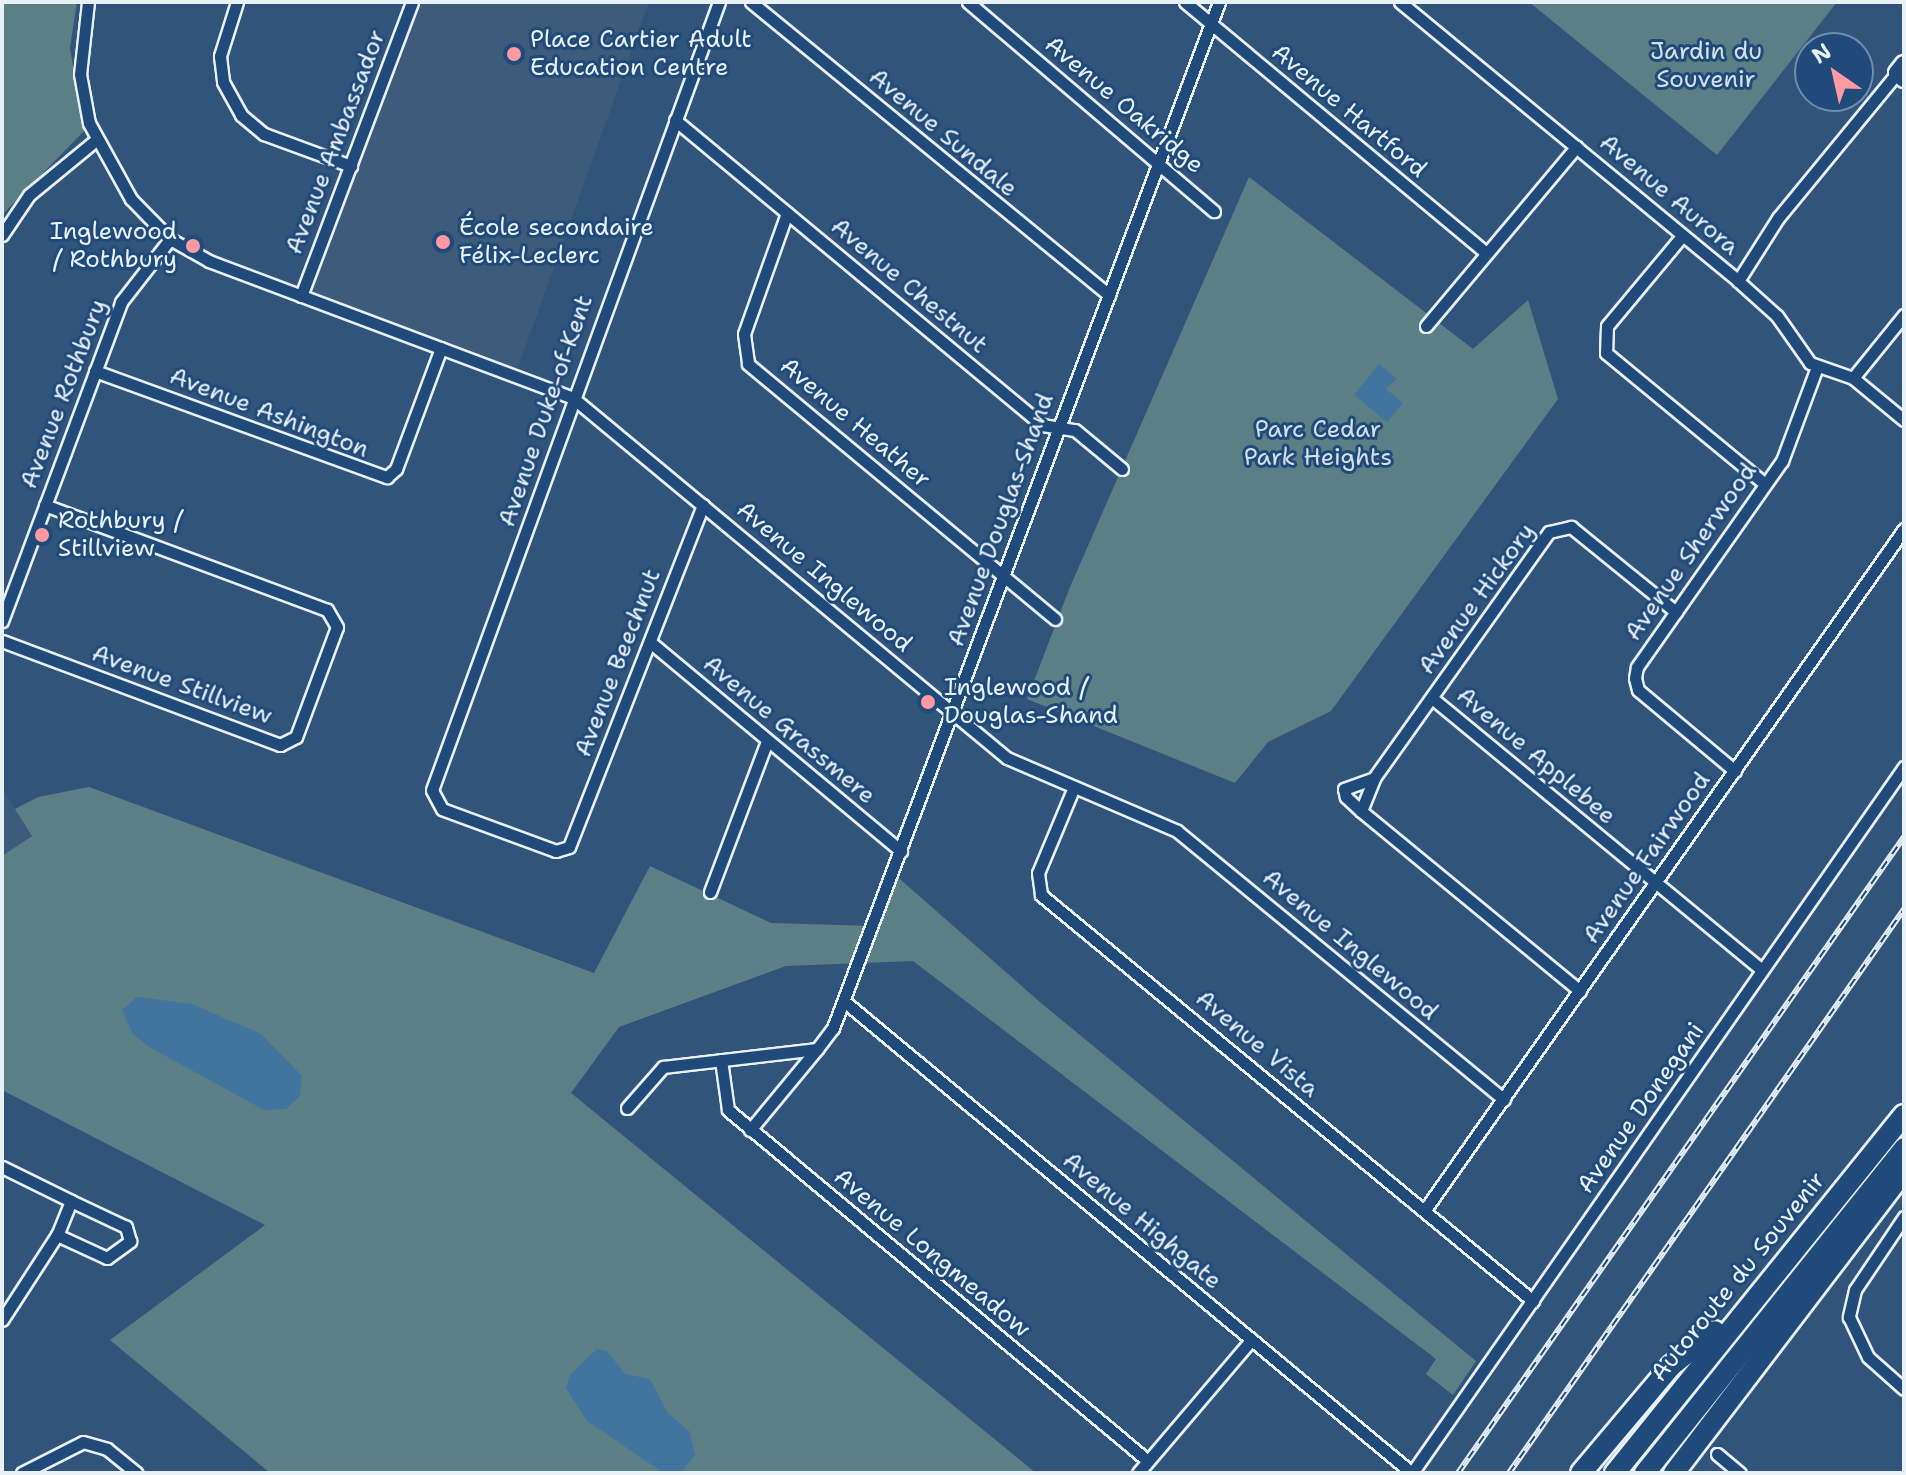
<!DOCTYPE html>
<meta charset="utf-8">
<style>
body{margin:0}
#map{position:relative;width:1906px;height:1475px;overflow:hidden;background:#31547b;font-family:"Shantell Sans",sans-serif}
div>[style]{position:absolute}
.built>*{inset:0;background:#3d5c7b}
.green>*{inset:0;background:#5a8086}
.water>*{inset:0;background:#41749e}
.roads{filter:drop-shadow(2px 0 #e8f1f8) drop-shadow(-2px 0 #e8f1f8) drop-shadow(0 2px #e8f1f8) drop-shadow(0 -2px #e8f1f8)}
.street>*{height:11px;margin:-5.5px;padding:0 5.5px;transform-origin:5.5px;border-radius:5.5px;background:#1f4a7a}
.secondary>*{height:16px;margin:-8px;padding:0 8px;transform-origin:8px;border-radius:8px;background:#1f4a7a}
.highway>*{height:20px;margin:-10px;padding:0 10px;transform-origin:10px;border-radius:10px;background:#1f4a7a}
.rail>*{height:6px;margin-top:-3px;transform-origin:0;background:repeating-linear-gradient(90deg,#1f4a7a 0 9px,#e8f1f8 0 18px);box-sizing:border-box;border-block:2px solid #e8f1f8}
.dots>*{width:22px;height:22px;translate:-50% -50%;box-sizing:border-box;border:4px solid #1f4a7a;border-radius:50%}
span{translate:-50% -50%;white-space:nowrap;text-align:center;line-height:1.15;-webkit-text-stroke:6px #1f4a7a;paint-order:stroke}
.poi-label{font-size:24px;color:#e8f1f8}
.left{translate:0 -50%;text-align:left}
.right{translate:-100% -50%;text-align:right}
.park-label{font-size:24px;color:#d3e0e7}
.street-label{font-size:24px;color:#e8f1f8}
.frame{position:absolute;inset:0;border:4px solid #e8f1f8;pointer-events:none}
.north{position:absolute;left:1794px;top:32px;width:80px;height:80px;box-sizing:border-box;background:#1f4a7a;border:2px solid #6f8dac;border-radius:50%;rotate:326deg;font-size:22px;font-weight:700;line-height:32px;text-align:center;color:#e8f1f8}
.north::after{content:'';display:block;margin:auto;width:28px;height:36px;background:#ff9aa2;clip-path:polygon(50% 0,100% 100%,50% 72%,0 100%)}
</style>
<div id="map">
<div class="built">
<div style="clip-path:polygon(416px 2px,649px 2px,515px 376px,301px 296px)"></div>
<div style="clip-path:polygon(2px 788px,32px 835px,2px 856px)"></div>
</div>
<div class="green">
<div style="clip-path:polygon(2px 2px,77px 2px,70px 48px,84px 131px,2px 215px)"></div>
<div style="clip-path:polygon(1529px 2px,1837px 2px,1717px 155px)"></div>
<div style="clip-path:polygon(1249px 177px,1473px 349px,1528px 300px,1558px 399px,1331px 711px,1268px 742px,1235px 783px,1027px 699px,1070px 587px)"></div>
<div style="clip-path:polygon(89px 787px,594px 973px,650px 866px,771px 923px,874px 926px,893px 873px,1041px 1003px,1476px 1361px,1453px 1395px,1426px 1374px,1436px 1359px,913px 961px,786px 966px,619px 1027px,571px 1093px,1036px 1473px,270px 1473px,110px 1340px,265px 1225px,2px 1090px,2px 856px,32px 836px,15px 809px,38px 797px)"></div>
</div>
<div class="water">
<div style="clip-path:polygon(1379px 364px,1397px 379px,1386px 389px,1403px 403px,1387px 422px,1354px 395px)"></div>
<div style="clip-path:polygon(137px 997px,192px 1004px,261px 1034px,302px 1076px,300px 1096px,286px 1109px,264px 1110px,151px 1048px,133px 1034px,122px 1010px)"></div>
<div style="clip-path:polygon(597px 1349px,607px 1351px,625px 1374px,650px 1379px,667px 1412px,690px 1432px,695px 1455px,681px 1473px,664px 1473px,587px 1421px,566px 1388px,570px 1375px)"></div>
</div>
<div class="roads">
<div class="street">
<div style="left:88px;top:2px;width:72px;rotate:96.3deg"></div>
<div style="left:80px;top:74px;width:50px;rotate:79.6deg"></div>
<div style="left:89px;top:123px;width:87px;rotate:61.1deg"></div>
<div style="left:131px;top:199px;width:56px;rotate:45.7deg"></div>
<div style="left:170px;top:239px;width:45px;rotate:29.4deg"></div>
<div style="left:209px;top:261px;width:389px;rotate:20.6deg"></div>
<div style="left:573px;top:398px;width:564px;rotate:39.68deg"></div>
<div style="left:1007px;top:758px;width:185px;rotate:23.2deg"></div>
<div style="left:1177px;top:831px;width:423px;rotate:39.4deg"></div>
<div style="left:237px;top:2px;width:57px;rotate:107.5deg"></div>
<div style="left:220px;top:56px;width:26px;rotate:83deg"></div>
<div style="left:223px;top:82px;width:38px;rotate:61deg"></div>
<div style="left:241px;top:115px;width:30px;rotate:40deg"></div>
<div style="left:264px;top:134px;width:93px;rotate:20.2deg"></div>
<div style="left:751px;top:2px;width:463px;rotate:39.3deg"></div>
<div style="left:968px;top:2px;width:323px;rotate:40.4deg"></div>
<div style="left:1185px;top:2px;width:392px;rotate:39.8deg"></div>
<div style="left:1400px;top:2px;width:438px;rotate:39.5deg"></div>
<div style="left:1738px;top:281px;width:52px;rotate:41.9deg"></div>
<div style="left:1777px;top:316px;width:57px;rotate:54.9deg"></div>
<div style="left:1810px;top:363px;width:46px;rotate:19.2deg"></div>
<div style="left:1853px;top:378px;width:66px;rotate:39.5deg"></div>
<div style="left:675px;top:120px;width:477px;rotate:39.7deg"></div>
<div style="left:1042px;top:425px;width:33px;rotate:9deg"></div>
<div style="left:1075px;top:430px;width:61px;rotate:39.7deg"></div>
<div style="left:787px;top:213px;width:128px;rotate:109.6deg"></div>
<div style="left:744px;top:334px;width:30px;rotate:82deg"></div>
<div style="left:748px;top:364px;width:399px;rotate:39.7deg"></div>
<div style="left:2px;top:235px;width:48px;rotate:-56deg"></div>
<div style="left:29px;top:195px;width:87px;rotate:-39.4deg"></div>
<div style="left:1682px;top:236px;width:117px;rotate:129.8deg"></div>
<div style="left:1607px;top:326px;width:27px;rotate:92deg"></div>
<div style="left:1606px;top:353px;width:206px;rotate:39.5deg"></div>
<div style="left:1738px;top:281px;width:75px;rotate:-57.6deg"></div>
<div style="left:1778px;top:218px;width:188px;rotate:-50.6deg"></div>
<div style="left:301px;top:296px;width:314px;rotate:-69.3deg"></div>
<div style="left:1426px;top:326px;width:234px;rotate:-50deg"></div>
<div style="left:95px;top:371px;width:311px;rotate:20deg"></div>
<div style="left:387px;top:477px;width:12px;rotate:-42deg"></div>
<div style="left:396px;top:469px;width:129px;rotate:-69.6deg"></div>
<div style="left:1853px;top:378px;width:81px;rotate:-51deg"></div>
<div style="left:703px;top:505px;width:367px;rotate:111.4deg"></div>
<div style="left:569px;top:847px;width:14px;rotate:163deg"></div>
<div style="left:556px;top:851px;width:121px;rotate:-159.8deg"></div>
<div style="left:442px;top:809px;width:21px;rotate:-118deg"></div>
<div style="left:432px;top:790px;width:839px;rotate:-69.99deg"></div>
<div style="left:2px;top:621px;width:340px;rotate:-69.5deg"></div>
<div style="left:121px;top:302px;width:80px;rotate:-52.1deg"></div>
<div style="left:2px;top:641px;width:297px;rotate:20.5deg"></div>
<div style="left:280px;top:745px;width:18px;rotate:-27deg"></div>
<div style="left:296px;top:737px;width:117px;rotate:-69.6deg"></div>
<div style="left:337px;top:627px;width:20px;rotate:-120deg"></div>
<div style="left:327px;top:610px;width:301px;rotate:-159.6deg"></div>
<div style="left:650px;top:642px;width:327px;rotate:39.8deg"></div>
<div style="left:1432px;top:698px;width:426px;rotate:39.5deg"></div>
<div style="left:1735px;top:771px;width:126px;rotate:-140.1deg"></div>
<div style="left:1638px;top:690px;width:12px;rotate:-104deg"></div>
<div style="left:1635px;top:678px;width:11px;rotate:-80deg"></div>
<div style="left:1637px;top:667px;width:252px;rotate:-54.9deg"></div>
<div style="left:1782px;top:461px;width:100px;rotate:-69.6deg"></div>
<div style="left:1074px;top:787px;width:93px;rotate:112.7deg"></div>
<div style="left:1038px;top:873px;width:22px;rotate:82deg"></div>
<div style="left:1041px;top:895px;width:638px;rotate:39.53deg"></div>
<div style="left:1361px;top:811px;width:35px;rotate:-68deg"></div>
<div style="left:710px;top:892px;width:161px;rotate:-69.3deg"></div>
<div style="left:1580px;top:991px;width:283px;rotate:-140.6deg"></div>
<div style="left:1361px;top:811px;width:21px;rotate:-137deg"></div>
<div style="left:1346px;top:797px;width:8px;rotate:-104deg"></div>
<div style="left:1344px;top:789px;width:32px;rotate:-20deg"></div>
<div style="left:1374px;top:778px;width:302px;rotate:-54.6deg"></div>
<div style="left:1549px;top:532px;width:23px;rotate:-13deg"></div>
<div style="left:1571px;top:527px;width:135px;rotate:39deg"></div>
<div style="left:845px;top:1002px;width:737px;rotate:39.72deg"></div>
<div style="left:721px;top:1060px;width:50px;rotate:82deg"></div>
<div style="left:728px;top:1110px;width:547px;rotate:39.89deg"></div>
<div style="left:627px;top:1108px;width:55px;rotate:-48.7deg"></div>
<div style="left:663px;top:1067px;width:155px;rotate:-6.7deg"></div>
<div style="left:817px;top:1049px;width:26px;rotate:-53deg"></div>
<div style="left:833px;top:1028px;width:1096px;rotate:-69.38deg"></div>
<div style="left:750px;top:1130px;width:105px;rotate:-50.4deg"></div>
<div style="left:2px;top:1167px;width:77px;rotate:26.2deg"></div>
<div style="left:71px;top:1201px;width:37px;rotate:112deg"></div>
<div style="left:57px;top:1235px;width:101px;rotate:122.9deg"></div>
<div style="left:1424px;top:1211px;width:834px;rotate:-54.86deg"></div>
<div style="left:1904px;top:1217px;width:88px;rotate:123.9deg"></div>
<div style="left:1855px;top:1290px;width:28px;rotate:103deg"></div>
<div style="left:1849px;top:1317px;width:44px;rotate:64.6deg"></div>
<div style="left:1868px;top:1357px;width:48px;rotate:41.6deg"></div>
<div style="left:57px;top:1235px;width:55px;rotate:24.7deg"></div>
<div style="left:107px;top:1258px;width:29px;rotate:-36deg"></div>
<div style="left:130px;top:1241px;width:15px;rotate:-106deg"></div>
<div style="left:126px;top:1227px;width:61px;rotate:-154.7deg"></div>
<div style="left:1717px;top:1454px;width:30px;rotate:40deg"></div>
<div style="left:22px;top:1473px;width:68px;rotate:-26.9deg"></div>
<div style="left:83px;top:1442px;width:25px;rotate:16deg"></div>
<div style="left:107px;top:1449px;width:38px;rotate:39deg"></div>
<div style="left:1138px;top:1473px;width:175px;rotate:-49.6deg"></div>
<div style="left:1412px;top:1473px;width:861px;rotate:-55.13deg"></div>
</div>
<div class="secondary">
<div style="left:1904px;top:64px;width:11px;rotate:128deg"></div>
<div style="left:1897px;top:73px;width:9px;rotate:41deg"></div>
</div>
<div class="highway">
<div style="left:1581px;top:1473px;width:140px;rotate:-49.9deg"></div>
<div style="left:1671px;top:1366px;width:56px;rotate:-38.5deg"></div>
<div style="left:1615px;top:1473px;width:460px;rotate:-51.1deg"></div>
<div style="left:1645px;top:1473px;width:416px;rotate:-51.4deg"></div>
<div style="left:1674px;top:1473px;width:380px;rotate:-52.7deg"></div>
</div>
</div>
<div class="rail">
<div style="left:1458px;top:1473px;width:777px;rotate:-54.96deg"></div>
<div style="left:1509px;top:1473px;width:689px;rotate:-54.99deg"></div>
</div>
<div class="dots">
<div style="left:514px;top:54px;background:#ff9aa2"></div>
<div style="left:443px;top:242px;background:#ff9aa2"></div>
<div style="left:193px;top:246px;background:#ff9aa2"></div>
<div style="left:42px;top:535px;background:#ff9aa2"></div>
<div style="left:928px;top:702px;background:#ff9aa2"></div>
</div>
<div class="poi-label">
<span class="left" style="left:530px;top:54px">Place Cartier Adult<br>Education Centre</span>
<span class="left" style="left:459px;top:242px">École secondaire<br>Félix-Leclerc</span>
<span class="right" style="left:177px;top:246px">Inglewood<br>/ Rothbury</span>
<span class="left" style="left:58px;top:535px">Rothbury /<br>Stillview</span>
<span class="left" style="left:944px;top:702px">Inglewood /<br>Douglas-Shand</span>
</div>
<div class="park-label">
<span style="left:1706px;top:66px">Jardin du<br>Souvenir</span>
<span style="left:1318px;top:444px">Parc Cedar<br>Park Heights</span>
</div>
<div class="street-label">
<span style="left:1124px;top:105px;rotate:40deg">Avenue Oakridge</span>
<span style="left:1349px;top:111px;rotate:40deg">Avenue Hartford</span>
<span style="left:943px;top:133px;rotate:40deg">Avenue Sundale</span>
<span style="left:336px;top:142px;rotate:-69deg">Avenue Ambassador</span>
<span style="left:1669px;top:195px;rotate:40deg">Avenue Aurora</span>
<span style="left:909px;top:286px;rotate:40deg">Avenue Chestnut</span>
<span style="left:64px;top:394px;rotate:-69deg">Avenue Rothbury</span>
<span style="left:546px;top:411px;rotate:-71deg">Avenue Duke-of-Kent</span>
<span style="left:269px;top:413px;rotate:21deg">Avenue Ashington</span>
<span style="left:855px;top:423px;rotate:40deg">Avenue Heather</span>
<span style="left:1001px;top:520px;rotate:-70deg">Avenue Douglas-Shand</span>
<span style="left:1691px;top:552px;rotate:-55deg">Avenue Sherwood</span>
<span style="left:824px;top:577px;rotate:40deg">Avenue Inglewood</span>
<span style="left:1477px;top:599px;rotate:-54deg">Avenue Hickory</span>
<span style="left:618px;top:663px;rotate:-69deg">Avenue Beechnut</span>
<span style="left:182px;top:685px;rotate:20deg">Avenue Stillview</span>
<span style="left:789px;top:730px;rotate:40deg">Avenue Grassmere</span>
<span style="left:1536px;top:756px;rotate:40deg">Avenue Applebee</span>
<span style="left:1647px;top:858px;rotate:-55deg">Avenue Fairwood</span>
<span style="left:1350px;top:945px;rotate:40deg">Avenue Inglewood</span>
<span style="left:1257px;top:1044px;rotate:40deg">Avenue Vista</span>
<span style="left:1641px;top:1108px;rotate:-55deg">Avenue Donegani</span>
<span style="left:1142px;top:1221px;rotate:40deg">Avenue Highgate</span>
<span style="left:932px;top:1253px;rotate:40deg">Avenue Longmeadow</span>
<span style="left:1738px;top:1277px;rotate:-51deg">Autoroute du Souvenir</span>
</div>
<div class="frame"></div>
<div class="north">N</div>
</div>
